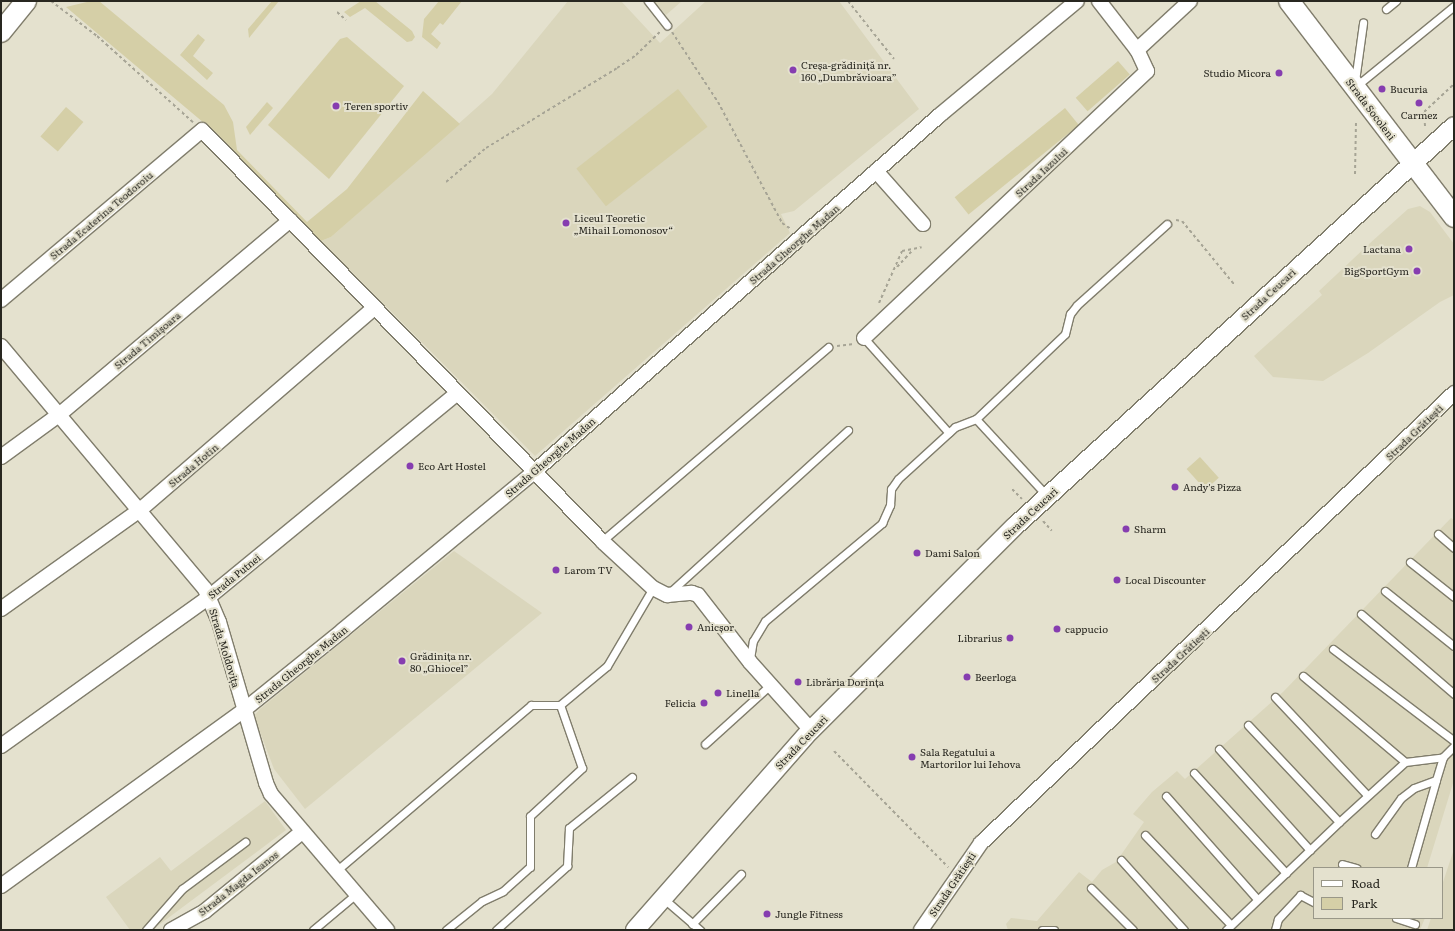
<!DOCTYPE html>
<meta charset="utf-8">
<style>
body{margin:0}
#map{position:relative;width:1455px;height:931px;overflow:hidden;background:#e4e1ce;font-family:Literata,serif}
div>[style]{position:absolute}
.built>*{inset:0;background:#dad6bc}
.green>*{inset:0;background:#d5cfa7;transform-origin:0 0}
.path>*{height:2px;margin-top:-1px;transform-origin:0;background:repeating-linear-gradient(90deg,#a6a495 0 3px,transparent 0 6px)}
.roads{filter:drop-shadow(1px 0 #807d6c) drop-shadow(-1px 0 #807d6c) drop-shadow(0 1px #807d6c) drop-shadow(0 -1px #807d6c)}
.service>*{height:7px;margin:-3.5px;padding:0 3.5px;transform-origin:3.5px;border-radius:3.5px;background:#fff}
.minor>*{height:14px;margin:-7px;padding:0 7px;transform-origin:7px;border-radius:7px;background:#fff}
.tertiary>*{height:18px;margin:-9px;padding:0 9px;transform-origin:9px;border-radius:9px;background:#fff}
.secondary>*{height:20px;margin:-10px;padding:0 10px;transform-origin:10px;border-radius:10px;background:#fff}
.dots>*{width:11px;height:11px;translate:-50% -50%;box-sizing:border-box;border:2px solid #e4e1ce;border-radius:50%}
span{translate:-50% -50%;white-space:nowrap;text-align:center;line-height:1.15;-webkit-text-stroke:4px #e4e1ce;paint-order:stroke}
.poi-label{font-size:10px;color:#282720}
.left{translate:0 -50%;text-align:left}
.right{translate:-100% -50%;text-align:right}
.street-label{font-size:10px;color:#282720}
.frame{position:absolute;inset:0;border:2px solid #282720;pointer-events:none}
.legend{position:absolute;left:1313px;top:867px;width:130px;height:52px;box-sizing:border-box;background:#e4e1ce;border:1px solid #999788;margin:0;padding:5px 7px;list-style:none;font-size:12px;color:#282720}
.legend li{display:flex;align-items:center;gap:8px;height:20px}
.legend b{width:20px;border:1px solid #999788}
</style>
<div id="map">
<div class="built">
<div style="clip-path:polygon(568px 1px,621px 1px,660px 43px,706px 1px,839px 1px,919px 109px,794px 211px,781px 214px,790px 233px,535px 456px,321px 241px,331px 237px,492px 94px)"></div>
<div style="clip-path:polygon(654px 1px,682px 1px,666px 15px)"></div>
<div style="clip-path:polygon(1420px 206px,1430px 212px,1454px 244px,1454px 295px,1440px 302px,1368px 353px,1323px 381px,1273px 377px,1254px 356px,1322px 295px,1319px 291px,1369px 244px,1408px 209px)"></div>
<div style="clip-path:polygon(1451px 518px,1454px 520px,1454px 780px,1427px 868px,1314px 868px,1314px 918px,1425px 918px,1420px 930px,1008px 930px,1006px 924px,1011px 918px,1037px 921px,1079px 872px,1092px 882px,1102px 870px,1116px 862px,1144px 822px,1133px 814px,1152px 792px,1177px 771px,1185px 779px,1283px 692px)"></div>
<div style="clip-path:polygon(454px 551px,542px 613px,305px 809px,274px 769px,254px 716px,260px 709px)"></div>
<div style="clip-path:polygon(265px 801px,286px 830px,152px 930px,130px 930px,106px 897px,160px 857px,171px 871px)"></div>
<div style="clip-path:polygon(1454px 849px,1454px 930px,1427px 930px,1431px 918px,1442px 918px,1442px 885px)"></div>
</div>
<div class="green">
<div style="clip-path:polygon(91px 1px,99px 1px,224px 105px,233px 122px,237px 150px,307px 222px,347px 189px,423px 91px,460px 124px,331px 237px,321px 241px,204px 123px,66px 7px)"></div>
<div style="clip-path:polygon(272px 1px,279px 1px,249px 38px,248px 29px)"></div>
<div style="clip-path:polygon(361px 1px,375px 1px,412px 31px,415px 37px,412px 41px,407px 42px,365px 8px,350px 17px,344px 12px)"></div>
<div style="clip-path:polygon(439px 1px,462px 1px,443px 25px,440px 23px,431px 34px,441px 43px,437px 49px,422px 37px,424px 19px)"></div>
<div style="clip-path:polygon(198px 34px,205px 40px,193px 56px,213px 73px,207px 80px,180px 55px)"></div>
<div style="clip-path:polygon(347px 37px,404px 86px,329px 179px,268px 125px,340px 39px)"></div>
<div style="left:1118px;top:61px;width:18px;height:56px;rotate:49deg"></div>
<div style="left:678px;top:89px;width:48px;height:129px;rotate:52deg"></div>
<div style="clip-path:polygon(267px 102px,273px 108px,250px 135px,246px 127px)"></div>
<div style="left:66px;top:107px;width:23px;height:39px;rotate:41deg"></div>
<div style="left:1065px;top:108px;width:22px;height:142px;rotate:51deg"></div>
<div style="left:1200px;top:457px;width:28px;height:18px;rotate:48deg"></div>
</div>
<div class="path">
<div style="left:51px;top:1px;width:58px;rotate:37.3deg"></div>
<div style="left:97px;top:36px;width:129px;rotate:41.9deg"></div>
<div style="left:848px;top:1px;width:74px;rotate:51.6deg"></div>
<div style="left:337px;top:12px;width:12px;rotate:42deg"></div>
<div style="left:672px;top:32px;width:84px;rotate:56.7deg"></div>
<div style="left:718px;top:102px;width:137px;rotate:62.1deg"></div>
<div style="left:782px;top:223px;width:11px;rotate:34deg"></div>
<div style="left:1425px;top:126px;width:14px;rotate:-94deg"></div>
<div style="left:1424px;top:112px;width:41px;rotate:-43deg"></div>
<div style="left:1355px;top:174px;width:52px;rotate:-88.9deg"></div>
<div style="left:446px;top:182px;width:52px;rotate:-40.4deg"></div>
<div style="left:486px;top:148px;width:153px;rotate:-31.4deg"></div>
<div style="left:617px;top:68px;width:23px;rotate:-34deg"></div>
<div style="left:636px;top:55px;width:33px;rotate:-44deg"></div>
<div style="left:1176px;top:220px;width:6px;rotate:9deg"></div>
<div style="left:1182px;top:221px;width:82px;rotate:50.5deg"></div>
<div style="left:897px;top:267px;width:23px;rotate:-47deg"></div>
<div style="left:879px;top:303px;width:57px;rotate:-66.1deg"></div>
<div style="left:902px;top:251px;width:20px;rotate:-11deg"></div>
<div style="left:837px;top:346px;width:17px;rotate:-7deg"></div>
<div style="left:1012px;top:489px;width:14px;rotate:45deg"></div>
<div style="left:1043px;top:521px;width:13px;rotate:48deg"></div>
<div style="left:834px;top:751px;width:163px;rotate:45.5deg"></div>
</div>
<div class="roads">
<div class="service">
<div style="left:648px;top:1px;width:31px;rotate:52deg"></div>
<div style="left:1386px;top:9px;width:13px;rotate:-39deg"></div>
<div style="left:1355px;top:81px;width:59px;rotate:-82.1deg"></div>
<div style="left:1355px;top:87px;width:128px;rotate:-39.3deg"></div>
<div style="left:864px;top:338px;width:127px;rotate:48.2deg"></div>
<div style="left:976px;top:419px;width:105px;rotate:47.3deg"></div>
<div style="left:1438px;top:534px;width:21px;rotate:41deg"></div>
<div style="left:602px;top:541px;width:298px;rotate:-40.6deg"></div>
<div style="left:1410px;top:562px;width:56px;rotate:38.5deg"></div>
<div style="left:1385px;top:591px;width:88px;rotate:38.6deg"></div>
<div style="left:669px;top:593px;width:242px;rotate:-42.3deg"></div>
<div style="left:1361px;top:614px;width:123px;rotate:40.7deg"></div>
<div style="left:1333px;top:649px;width:152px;rotate:37.2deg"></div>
<div style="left:750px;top:659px;width:18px;rotate:-81deg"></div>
<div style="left:753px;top:641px;width:23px;rotate:-59deg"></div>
<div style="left:765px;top:621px;width:153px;rotate:-39.9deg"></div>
<div style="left:882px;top:523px;width:20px;rotate:-66deg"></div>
<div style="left:890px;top:505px;width:16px;rotate:-86deg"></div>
<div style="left:891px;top:489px;width:12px;rotate:-55deg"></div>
<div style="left:898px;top:479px;width:77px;rotate:-42.4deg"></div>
<div style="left:955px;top:427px;width:22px;rotate:-21deg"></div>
<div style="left:976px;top:419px;width:123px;rotate:-43.7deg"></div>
<div style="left:1065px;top:334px;width:21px;rotate:-76deg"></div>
<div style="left:1070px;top:314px;width:11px;rotate:-52deg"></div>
<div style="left:1077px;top:305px;width:121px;rotate:-42deg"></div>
<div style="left:1303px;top:676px;width:133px;rotate:40.1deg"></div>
<div style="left:1275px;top:697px;width:134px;rotate:46.8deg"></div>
<div style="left:1248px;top:725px;width:133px;rotate:46.8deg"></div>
<div style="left:705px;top:744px;width:88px;rotate:-42.2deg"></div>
<div style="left:1219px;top:749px;width:136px;rotate:48deg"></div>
<div style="left:1194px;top:773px;width:136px;rotate:47.4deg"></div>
<div style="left:1166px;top:796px;width:137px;rotate:48.5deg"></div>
<div style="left:1375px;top:834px;width:44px;rotate:-54.2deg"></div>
<div style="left:1401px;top:798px;width:16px;rotate:-38deg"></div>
<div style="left:1414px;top:788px;width:23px;rotate:-20deg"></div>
<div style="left:1436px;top:780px;width:24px;rotate:-73deg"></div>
<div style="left:1443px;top:757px;width:16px;rotate:-45deg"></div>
<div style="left:1145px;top:835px;width:124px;rotate:46.3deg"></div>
<div style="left:1121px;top:860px;width:94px;rotate:48deg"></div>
<div style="left:1342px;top:864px;width:15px;rotate:16deg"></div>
<div style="left:1411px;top:868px;width:91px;rotate:-74.1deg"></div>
<div style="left:336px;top:871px;width:256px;rotate:-40.4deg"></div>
<div style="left:531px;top:705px;width:29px"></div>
<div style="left:560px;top:705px;width:61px;rotate:-39.7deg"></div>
<div style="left:607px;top:666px;width:91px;rotate:-59.5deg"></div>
<div style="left:1091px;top:888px;width:59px;rotate:45deg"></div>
<div style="left:664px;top:899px;width:48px;rotate:40.7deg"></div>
<div style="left:1396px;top:918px;width:20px;rotate:18deg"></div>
<div style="left:692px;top:924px;width:70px;rotate:-45.6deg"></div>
<div style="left:146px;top:930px;width:55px;rotate:-48.7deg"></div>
<div style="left:182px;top:889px;width:79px;rotate:-36.7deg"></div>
<div style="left:313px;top:930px;width:56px;rotate:-39.9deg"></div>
<div style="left:446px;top:930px;width:46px;rotate:-38.9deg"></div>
<div style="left:482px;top:901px;width:23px;rotate:-25deg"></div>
<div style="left:503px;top:891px;width:36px;rotate:-42deg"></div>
<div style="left:530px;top:867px;width:51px;rotate:-90deg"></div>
<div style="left:530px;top:816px;width:71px;rotate:-42.7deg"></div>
<div style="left:582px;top:768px;width:67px;rotate:-109.2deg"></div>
<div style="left:496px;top:930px;width:96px;rotate:-42deg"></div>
<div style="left:567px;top:866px;width:38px;rotate:-87deg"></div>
<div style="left:569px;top:828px;width:81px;rotate:-39deg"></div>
<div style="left:1042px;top:930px;width:12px"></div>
<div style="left:1226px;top:930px;width:156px;rotate:-43.7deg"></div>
<div style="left:1339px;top:822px;width:89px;rotate:-42.3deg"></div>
<div style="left:1405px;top:762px;width:38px;rotate:-7deg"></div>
<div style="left:1275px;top:930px;width:11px;rotate:-75deg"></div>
<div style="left:1278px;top:919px;width:33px;rotate:-47deg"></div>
<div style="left:1300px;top:895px;width:16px;rotate:27deg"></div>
</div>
<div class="minor">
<div style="left:1137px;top:50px;width:72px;rotate:-42.8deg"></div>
<div style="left:876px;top:171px;width:71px;rotate:48.4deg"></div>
<div style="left:1px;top:300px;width:263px;rotate:-40.2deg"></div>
<div style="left:202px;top:130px;width:574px;rotate:45.78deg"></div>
<div style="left:602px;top:541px;width:69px;rotate:42.7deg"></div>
<div style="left:653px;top:588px;width:16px;rotate:27deg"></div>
<div style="left:667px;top:595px;width:25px;rotate:-5deg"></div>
<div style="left:692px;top:593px;width:6px;rotate:18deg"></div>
<div style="left:698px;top:595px;width:85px;rotate:52.2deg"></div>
<div style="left:750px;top:662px;width:91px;rotate:48.1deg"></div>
<div style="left:864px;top:338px;width:389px;rotate:-43.3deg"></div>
<div style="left:1147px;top:71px;width:23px;rotate:-115deg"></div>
<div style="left:1137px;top:50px;width:62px;rotate:-127.8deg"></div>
<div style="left:1px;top:346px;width:317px;rotate:50deg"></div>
<div style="left:205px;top:589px;width:36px;rotate:67deg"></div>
<div style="left:219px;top:622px;width:168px;rotate:73.7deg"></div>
<div style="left:266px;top:783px;width:12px;rotate:66deg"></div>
<div style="left:271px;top:794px;width:179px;rotate:49.5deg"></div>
<div style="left:1px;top:457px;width:73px;rotate:-36.1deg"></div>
<div style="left:60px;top:414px;width:301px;rotate:-40.1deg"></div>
<div style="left:1px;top:609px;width:171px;rotate:-35.5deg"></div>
<div style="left:140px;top:510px;width:309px;rotate:-40.8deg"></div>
<div style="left:1px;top:746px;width:256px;rotate:-35.6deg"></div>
<div style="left:209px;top:597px;width:321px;rotate:-39.4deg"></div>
<div style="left:1px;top:886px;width:300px;rotate:-35.9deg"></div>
<div style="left:244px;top:710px;width:127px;rotate:-38.9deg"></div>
<div style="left:343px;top:630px;width:249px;rotate:-39.6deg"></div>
<div style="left:535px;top:471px;width:539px;rotate:-41.32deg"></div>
<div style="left:940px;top:115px;width:178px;rotate:-39.8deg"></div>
<div style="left:171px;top:930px;width:39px;rotate:-29deg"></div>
<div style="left:205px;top:911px;width:125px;rotate:-39.2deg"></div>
<div style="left:921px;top:930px;width:106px;rotate:-55.4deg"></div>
<div style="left:981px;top:843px;width:653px;rotate:-43.57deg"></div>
</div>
<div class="tertiary">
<div style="left:635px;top:930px;width:266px;rotate:-48.7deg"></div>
<div style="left:811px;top:730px;width:287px;rotate:-45deg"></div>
<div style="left:1014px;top:527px;width:595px;rotate:-42.34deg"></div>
</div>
<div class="secondary">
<div style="left:1289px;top:1px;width:272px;rotate:52.6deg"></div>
<div style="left:1px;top:32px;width:40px;rotate:-51deg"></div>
</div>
</div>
<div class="dots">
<div style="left:793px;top:70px;background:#863db0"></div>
<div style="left:1279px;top:73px;background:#863db0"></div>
<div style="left:1382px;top:89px;background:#863db0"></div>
<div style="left:1419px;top:103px;background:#863db0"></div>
<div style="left:336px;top:106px;background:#863db0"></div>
<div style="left:566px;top:223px;background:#863db0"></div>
<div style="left:1409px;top:249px;background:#863db0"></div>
<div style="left:1417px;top:271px;background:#863db0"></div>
<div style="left:410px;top:466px;background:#863db0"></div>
<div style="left:1175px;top:487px;background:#863db0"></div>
<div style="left:1126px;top:529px;background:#863db0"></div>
<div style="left:917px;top:553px;background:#863db0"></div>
<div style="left:556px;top:570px;background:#863db0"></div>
<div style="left:1117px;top:580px;background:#863db0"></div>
<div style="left:689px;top:627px;background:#863db0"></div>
<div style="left:1057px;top:629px;background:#863db0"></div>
<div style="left:1010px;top:638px;background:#863db0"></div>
<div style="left:402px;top:661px;background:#863db0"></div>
<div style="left:967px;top:677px;background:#863db0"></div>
<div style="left:798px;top:682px;background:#863db0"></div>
<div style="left:718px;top:693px;background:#863db0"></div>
<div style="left:704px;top:703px;background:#863db0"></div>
<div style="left:912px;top:757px;background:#863db0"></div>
<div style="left:767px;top:914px;background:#863db0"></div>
</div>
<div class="poi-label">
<span class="left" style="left:801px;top:70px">Creșa-grădiniță nr.<br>160 „Dumbrăvioara”</span>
<span class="right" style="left:1271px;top:73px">Studio Micora</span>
<span class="left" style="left:1390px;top:89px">Bucuria</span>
<span class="left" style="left:344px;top:106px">Teren sportiv</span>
<span style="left:1419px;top:115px">Carmez</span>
<span class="left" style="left:574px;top:223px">Liceul Teoretic<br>„Mihail Lomonosov“</span>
<span class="right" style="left:1401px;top:249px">Lactana</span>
<span class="right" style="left:1409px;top:271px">BigSportGym</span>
<span class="left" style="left:418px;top:466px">Eco Art Hostel</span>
<span class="left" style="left:1183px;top:487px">Andy's Pizza</span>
<span class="left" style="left:1134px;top:529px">Sharm</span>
<span class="left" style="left:925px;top:553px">Dami Salon</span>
<span class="left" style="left:564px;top:570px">Larom TV</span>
<span class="left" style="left:1125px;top:580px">Local Discounter</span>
<span class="left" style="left:697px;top:627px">Anicșor</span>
<span class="left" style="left:1065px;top:629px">cappucio</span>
<span class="right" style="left:1002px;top:638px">Librarius</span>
<span class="left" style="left:410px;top:661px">Grădinița nr.<br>80 „Ghiocel”</span>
<span class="left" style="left:975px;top:677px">Beerloga</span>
<span class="left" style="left:806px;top:682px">Librăria Dorința</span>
<span class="left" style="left:726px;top:693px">Linella</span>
<span class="right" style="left:696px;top:703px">Felicia</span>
<span class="left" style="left:920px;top:757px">Sala Regatului a<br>Martorilor lui Iehova</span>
<span class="left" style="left:775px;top:914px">Jungle Fitness</span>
</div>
<div class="street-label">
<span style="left:1371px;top:109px;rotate:53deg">Strada Socoleni</span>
<span style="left:1041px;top:172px;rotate:-43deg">Strada Iazului</span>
<span style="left:101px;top:215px;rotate:-40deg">Strada Ecaterina Teodoroiu</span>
<span style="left:794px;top:244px;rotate:-41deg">Strada Gheorghe Madan</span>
<span style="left:1268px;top:294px;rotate:-43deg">Strada Ceucari</span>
<span style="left:147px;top:340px;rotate:-40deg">Strada Timișoara</span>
<span style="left:1414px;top:432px;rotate:-44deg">Strada Grătiești</span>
<span style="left:550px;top:457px;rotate:-41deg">Strada Gheorghe Madan</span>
<span style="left:193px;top:465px;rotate:-40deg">Strada Hotin</span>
<span style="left:1030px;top:513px;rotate:-43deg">Strada Ceucari</span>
<span style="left:234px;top:576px;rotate:-39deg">Strada Putnei</span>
<span style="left:225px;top:648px;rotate:73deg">Strada Moldovița</span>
<span style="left:1180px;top:655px;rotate:-43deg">Strada Grătiești</span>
<span style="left:301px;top:664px;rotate:-39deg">Strada Gheorghe Madan</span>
<span style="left:801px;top:742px;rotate:-46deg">Strada Ceucari</span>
<span style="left:238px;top:883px;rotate:-38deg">Strada Magda Isanos</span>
<span style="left:952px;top:884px;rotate:-56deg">Strada Grătiești</span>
</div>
<div class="frame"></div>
<ul class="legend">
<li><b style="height:5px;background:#fff"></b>Road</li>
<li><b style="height:11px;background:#d5cfa7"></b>Park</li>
</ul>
</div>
